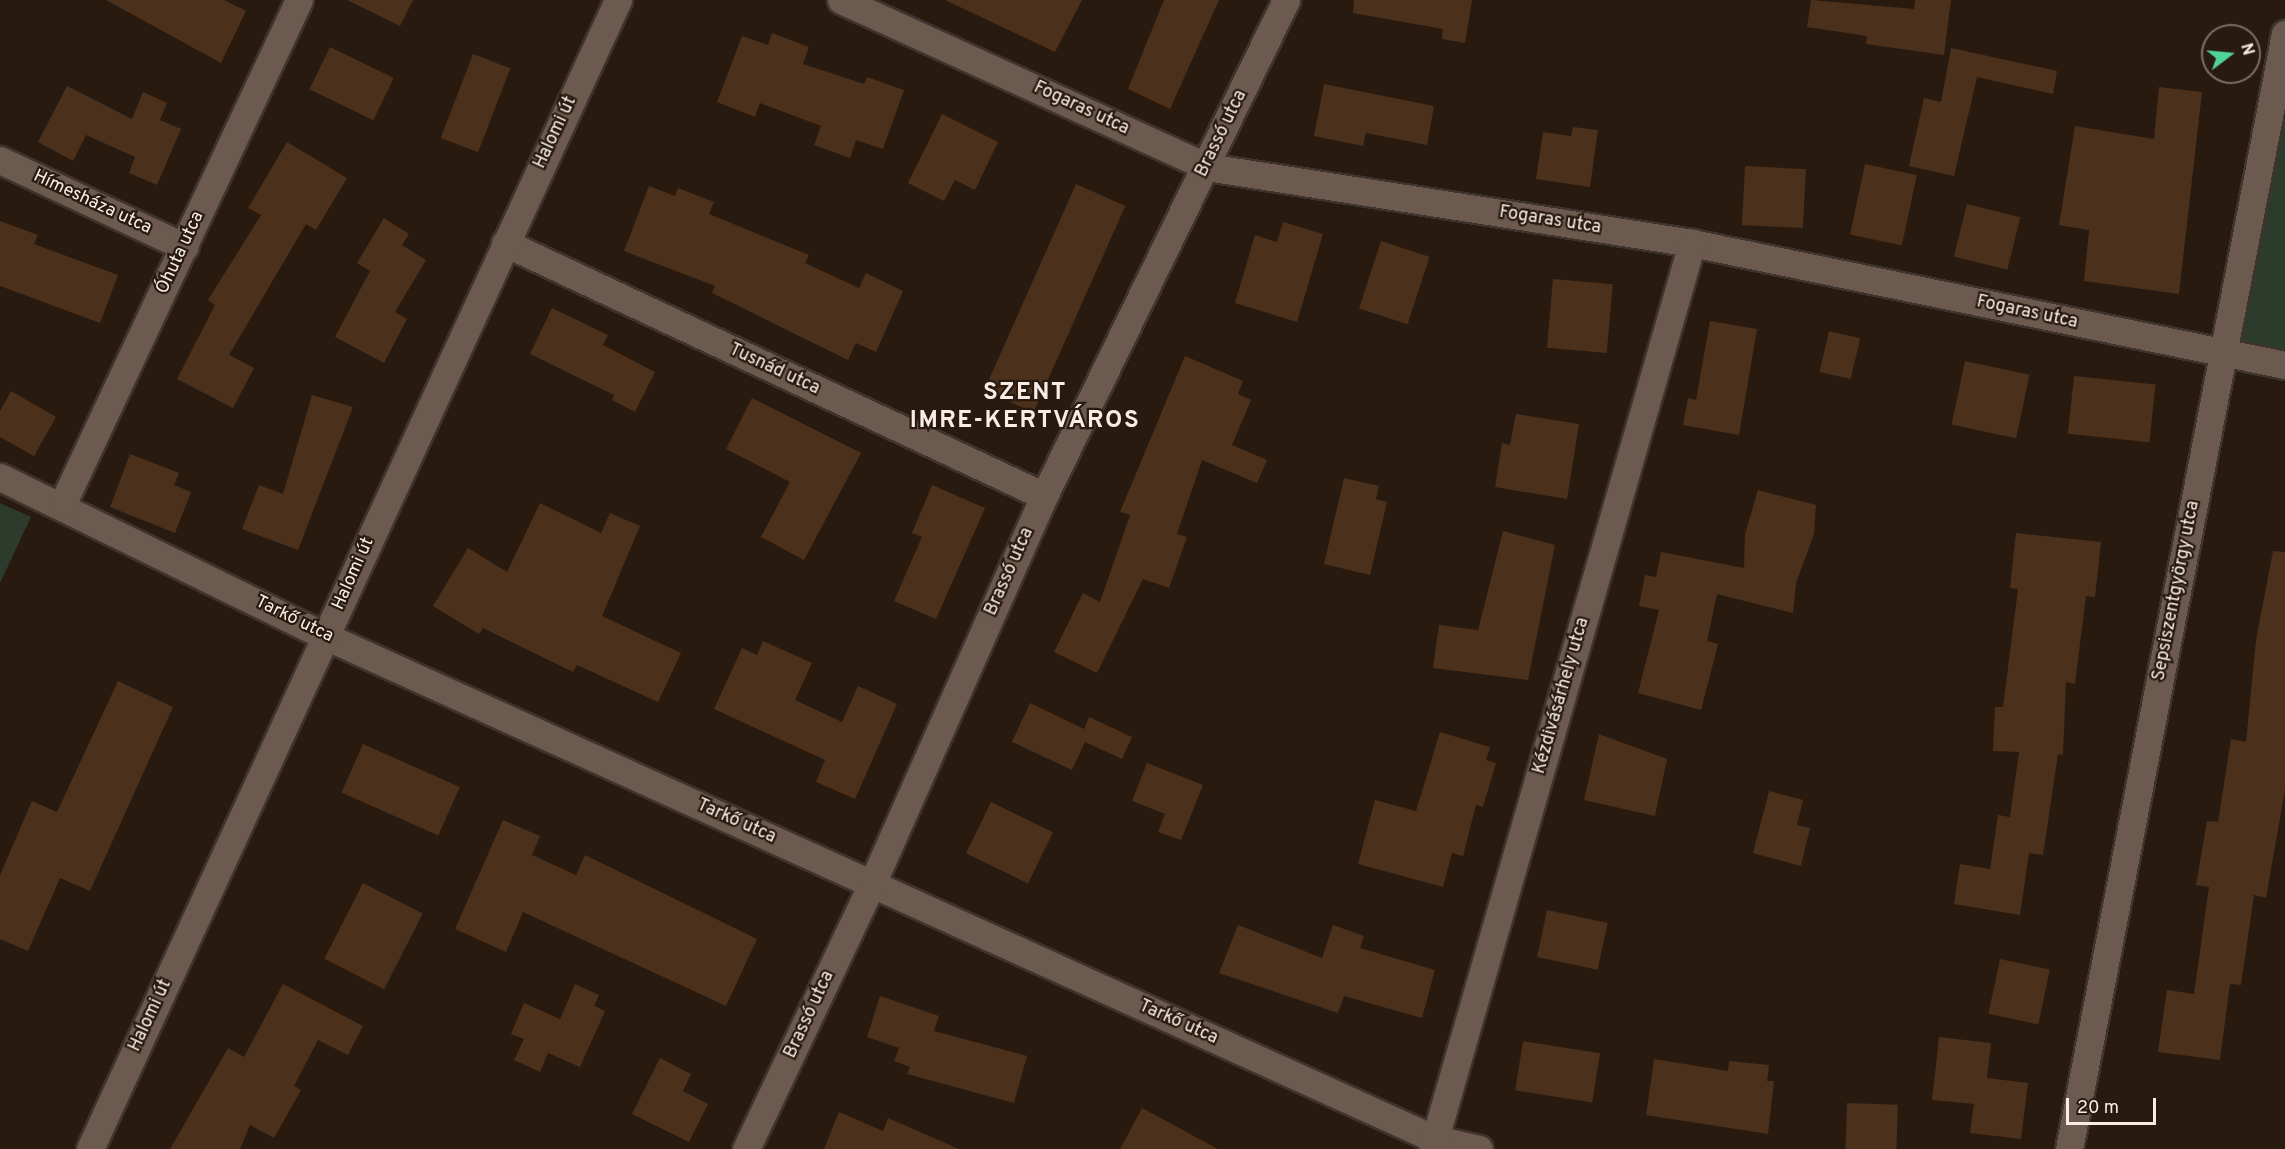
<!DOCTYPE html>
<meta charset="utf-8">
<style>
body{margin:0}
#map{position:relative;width:2285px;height:1149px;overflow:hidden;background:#291a0f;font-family:Overpass,sans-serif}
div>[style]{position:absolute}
.green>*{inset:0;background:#2c3b2c}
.building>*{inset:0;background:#4b301b;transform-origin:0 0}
.roads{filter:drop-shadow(2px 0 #3f332e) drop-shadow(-2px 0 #3f332e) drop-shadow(0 2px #3f332e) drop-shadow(0 -2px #3f332e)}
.minor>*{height:27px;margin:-13.5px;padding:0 13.5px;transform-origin:13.5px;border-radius:13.5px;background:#6b5a4d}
span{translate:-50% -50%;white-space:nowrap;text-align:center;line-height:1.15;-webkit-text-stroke:4.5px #291a0f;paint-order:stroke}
.street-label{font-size:18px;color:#f8ede6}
.district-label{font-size:24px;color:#f8ede6;font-weight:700;letter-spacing:1.5px}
.north{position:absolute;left:2201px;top:24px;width:60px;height:60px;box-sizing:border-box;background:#291a0f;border:2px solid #7c6e65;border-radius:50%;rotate:74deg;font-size:16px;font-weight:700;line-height:24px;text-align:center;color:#f8ede6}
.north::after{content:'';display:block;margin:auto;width:21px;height:27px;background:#4fd399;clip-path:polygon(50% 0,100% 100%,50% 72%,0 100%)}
.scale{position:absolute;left:2066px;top:1098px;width:90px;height:27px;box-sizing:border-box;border:3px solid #f8ede6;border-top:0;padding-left:8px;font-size:18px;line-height:21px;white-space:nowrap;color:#f8ede6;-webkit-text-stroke:4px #291a0f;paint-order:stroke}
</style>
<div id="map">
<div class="green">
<div style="clip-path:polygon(2285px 34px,2285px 365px,2223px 354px)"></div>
<div style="clip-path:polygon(0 503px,31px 517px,0 583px)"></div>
</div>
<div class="building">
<div style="clip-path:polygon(106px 0,224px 0,246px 11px,221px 63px)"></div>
<div style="clip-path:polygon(347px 0,413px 0,400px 26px)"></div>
<div style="clip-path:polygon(945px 0,1082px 0,1055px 52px)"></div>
<div style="clip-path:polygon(1164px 0,1219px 0,1170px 109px,1128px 89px)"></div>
<div style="clip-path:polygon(1354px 0,1472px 0,1465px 43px,1442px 39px,1443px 29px,1353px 13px)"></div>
<div style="clip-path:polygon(1811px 0,1914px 9px,1915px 0,1951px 0,1944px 55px,1866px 44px,1867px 36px,1807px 27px)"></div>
<div style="clip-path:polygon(772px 33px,809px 47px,803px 64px,864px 84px,867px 77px,904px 90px,883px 149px,856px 140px,850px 158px,814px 145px,821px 126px,760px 103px,755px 117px,717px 102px,742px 36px,768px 45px)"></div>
<div style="left:330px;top:47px;width:71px;height:47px;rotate:26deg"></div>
<div style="clip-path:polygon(1951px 48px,2057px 71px,2053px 94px,1977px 77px,1954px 176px,1909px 166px,1924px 98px,1941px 102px)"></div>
<div style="left:473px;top:54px;width:40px;height:90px;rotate:21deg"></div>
<div style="clip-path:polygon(1324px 84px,1434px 106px,1427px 145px,1366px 133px,1363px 146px,1314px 136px)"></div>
<div style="clip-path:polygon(67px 86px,132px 119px,143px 92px,167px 103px,160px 120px,181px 129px,157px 185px,129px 173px,135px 157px,86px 135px,73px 161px,38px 142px)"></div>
<div style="clip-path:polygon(2159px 87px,2202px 92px,2179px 294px,2084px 281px,2089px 230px,2059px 225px,2075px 126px,2154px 139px)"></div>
<div style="clip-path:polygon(942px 114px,998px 142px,975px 190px,955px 180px,944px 201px,908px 183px)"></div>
<div style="clip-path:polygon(1573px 127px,1598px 130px,1590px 187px,1536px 179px,1543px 132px,1571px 136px)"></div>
<div style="clip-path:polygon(287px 142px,347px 178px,316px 230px,306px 224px,229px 355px,254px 368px,233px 408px,177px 379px,215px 305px,208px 300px,261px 215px,248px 208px)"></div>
<div style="left:1865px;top:164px;width:53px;height:72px;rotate:12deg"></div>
<div style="left:1745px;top:166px;width:61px;height:59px;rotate:3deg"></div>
<div style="left:1076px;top:184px;width:54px;height:226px;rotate:24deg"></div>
<div style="clip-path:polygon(649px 186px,675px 196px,678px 188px,714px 202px,709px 214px,809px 255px,805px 263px,859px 288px,866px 273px,903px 291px,876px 352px,856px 343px,848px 360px,712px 293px,715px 286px,624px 251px)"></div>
<div style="left:1967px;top:204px;width:55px;height:54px;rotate:14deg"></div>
<div style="clip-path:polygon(384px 218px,409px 234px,402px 245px,426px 260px,395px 312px,407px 319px,384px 363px,335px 337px,370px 271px,357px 263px)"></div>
<div style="clip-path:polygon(0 221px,38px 235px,34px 244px,118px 275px,100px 323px,0 286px)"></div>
<div style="clip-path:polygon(1283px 222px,1323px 234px,1297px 322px,1235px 303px,1255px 235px,1277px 242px)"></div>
<div style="left:1381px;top:241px;width:51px;height:71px;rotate:18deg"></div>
<div style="left:1553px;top:279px;width:60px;height:69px;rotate:5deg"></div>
<div style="clip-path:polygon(552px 308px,608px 335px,603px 345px,655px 372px,635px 412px,612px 400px,614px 395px,530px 354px)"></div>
<div style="clip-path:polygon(1710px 321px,1757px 329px,1739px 435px,1683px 425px,1688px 398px,1696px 400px)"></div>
<div style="left:1829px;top:331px;width:32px;height:42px;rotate:13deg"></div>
<div style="clip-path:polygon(1185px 356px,1243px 381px,1238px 394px,1251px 400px,1232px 445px,1267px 460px,1257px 483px,1202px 460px,1177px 534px,1187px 537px,1169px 588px,1143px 579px,1097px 673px,1054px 652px,1083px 593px,1100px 602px,1130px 515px,1120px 512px)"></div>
<div style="left:1965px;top:361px;width:66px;height:65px;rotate:12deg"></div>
<div style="left:2074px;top:376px;width:82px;height:58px;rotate:6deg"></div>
<div style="clip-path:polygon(11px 391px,56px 417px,34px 456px,0 437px,0 411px)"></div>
<div style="clip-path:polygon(312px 395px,353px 407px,298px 550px,242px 529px,259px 485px,283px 494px)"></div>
<div style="clip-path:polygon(752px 398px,861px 453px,804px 560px,761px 537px,790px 482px,726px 449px)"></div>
<div style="clip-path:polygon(1516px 414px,1579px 424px,1567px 499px,1495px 487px,1502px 443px,1510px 445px)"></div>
<div style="clip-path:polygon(130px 454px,179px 473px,174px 485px,191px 492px,175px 533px,110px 507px)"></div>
<div style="clip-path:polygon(1344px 478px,1379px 486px,1376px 499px,1387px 502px,1370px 575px,1324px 564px)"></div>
<div style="clip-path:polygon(932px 485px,985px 508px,936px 619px,894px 601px,922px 537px,912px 533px)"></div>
<div style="clip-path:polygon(1758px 490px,1816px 505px,1814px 534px,1796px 583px,1793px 613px,1717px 594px,1707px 641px,1718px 644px,1701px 710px,1638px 693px,1659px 610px,1639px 606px,1645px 575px,1656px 577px,1661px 552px,1744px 568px,1745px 534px)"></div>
<div style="clip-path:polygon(540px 503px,601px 533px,610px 513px,640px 526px,602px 616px,681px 653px,658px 702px,577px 665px,573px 672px,483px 628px,479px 634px,433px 606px,468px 548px,507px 572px)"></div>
<div style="clip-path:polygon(1503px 531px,1555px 545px,1528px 680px,1433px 668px,1439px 625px,1478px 630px)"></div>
<div style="clip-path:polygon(2016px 533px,2101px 542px,2095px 597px,2086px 596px,2075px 684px,2066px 682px,2063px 755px,2058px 754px,2043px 855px,2029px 853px,2020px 915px,1954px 904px,1960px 864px,1990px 869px,1998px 815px,2010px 817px,2019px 752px,1993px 751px,1995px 707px,2003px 707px,2018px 589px,2010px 588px)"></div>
<div style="clip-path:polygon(2273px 551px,2285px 552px,2285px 790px,2266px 898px,2254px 895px,2241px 985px,2230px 984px,2220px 1060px,2158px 1052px,2167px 990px,2194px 994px,2209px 887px,2196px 885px,2207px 821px,2218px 822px,2231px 739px,2246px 742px,2256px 640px)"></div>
<div style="clip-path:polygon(763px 641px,812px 663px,795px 700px,842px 722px,858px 686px,897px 704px,855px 799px,816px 782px,825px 760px,714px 709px,742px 648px,757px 655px)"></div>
<div style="clip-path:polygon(118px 681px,173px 707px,90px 891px,60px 878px,28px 951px,0 939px,0 875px,32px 801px,57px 812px)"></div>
<div style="clip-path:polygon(1030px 703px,1084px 729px,1089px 717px,1132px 737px,1122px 759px,1085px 742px,1072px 770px,1012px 742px)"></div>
<div style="clip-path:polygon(1440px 732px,1490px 747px,1486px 760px,1496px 763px,1483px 807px,1476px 805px,1463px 856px,1452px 853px,1443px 887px,1358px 864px,1375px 800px,1416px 811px)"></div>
<div style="clip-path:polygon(1599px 734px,1667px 759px,1655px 816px,1584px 800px)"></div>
<div style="left:363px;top:744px;width:106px;height:53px;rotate:24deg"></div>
<div style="clip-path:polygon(1147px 763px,1203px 785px,1181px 840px,1158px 832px,1165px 814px,1132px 801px)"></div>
<div style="clip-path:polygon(1769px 791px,1803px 800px,1797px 825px,1810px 828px,1801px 866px,1753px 853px)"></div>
<div style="left:991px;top:802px;width:69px;height:57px;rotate:26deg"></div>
<div style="clip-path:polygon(503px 820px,540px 836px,532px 855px,576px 875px,585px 855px,757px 939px,726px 1006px,523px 912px,506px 952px,455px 929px)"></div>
<div style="left:363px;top:883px;width:67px;height:85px;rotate:27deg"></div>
<div style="left:1547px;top:910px;width:62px;height:48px;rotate:12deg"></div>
<div style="clip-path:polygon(1238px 925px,1322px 958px,1333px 925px,1364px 936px,1360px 948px,1435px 970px,1422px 1018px,1344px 996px,1338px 1013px,1219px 973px)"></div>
<div style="left:2000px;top:959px;width:51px;height:56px;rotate:12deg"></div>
<div style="clip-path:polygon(283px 984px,363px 1026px,348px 1055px,318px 1040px,294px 1086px,301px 1090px,274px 1138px,250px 1125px,240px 1149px,170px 1149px,228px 1048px,244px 1057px)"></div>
<div style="clip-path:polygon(575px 984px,599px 995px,594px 1006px,605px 1011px,580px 1067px,548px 1053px,540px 1072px,514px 1060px,524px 1039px,511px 1034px,524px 1003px,560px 1019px)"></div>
<div style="clip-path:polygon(880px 996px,939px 1016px,934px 1031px,1027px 1056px,1014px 1103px,907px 1074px,910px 1067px,894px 1061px,899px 1048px,867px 1037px)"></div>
<div style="clip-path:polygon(1939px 1037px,1991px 1043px,1987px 1078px,2028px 1083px,2021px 1139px,1970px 1133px,1974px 1104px,1932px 1100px)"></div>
<div style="left:1523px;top:1041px;width:78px;height:50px;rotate:9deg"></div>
<div style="clip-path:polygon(660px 1058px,691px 1074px,683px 1091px,708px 1104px,689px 1142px,632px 1114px)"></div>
<div style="clip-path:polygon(1654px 1059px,1728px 1071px,1729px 1061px,1769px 1065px,1767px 1081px,1774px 1081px,1768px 1134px,1646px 1115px)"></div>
<div style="left:1847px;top:1103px;width:51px;height:46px;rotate:2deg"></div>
<div style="clip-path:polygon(1142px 1108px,1218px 1149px,1120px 1149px)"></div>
<div style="clip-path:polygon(839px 1112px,883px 1131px,888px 1118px,959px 1149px,824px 1149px)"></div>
</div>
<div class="roads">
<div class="minor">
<div style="left:841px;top:0;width:402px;rotate:24.5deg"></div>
<div style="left:1207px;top:167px;width:491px;rotate:8.9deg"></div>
<div style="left:1692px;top:243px;width:605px;rotate:11.63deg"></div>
<div style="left:0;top:160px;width:204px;rotate:25.2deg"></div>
<div style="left:505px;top:243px;width:595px;rotate:25.14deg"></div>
<div style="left:0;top:477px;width:362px;rotate:26.1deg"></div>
<div style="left:325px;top:636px;width:1219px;rotate:24.38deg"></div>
<div style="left:1435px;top:1139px;width:45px;rotate:12.8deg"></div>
<div style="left:62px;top:505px;width:558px;rotate:-64.86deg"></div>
<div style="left:90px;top:1149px;width:1265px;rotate:-65.32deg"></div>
<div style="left:746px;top:1149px;width:293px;rotate:-64.6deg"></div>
<div style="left:872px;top:884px;width:424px;rotate:-66.1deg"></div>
<div style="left:1044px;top:496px;width:552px;rotate:-63.99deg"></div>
<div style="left:1432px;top:1149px;width:943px;rotate:-73.99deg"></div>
<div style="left:2069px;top:1149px;width:1136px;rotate:-79.04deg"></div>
</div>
</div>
<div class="street-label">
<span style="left:1081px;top:109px;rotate:25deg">Fogaras utca</span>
<span style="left:556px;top:133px;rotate:-65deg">Halomi út</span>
<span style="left:1222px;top:134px;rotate:-64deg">Brassó utca</span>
<span style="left:92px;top:203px;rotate:25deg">Hímesháza utca</span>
<span style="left:1550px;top:221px;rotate:9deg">Fogaras utca</span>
<span style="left:181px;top:253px;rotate:-65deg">Óhuta utca</span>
<span style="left:2027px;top:313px;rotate:12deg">Fogaras utca</span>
<span style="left:774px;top:370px;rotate:25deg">Tusnád utca</span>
<span style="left:1010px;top:572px;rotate:-66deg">Brassó utca</span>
<span style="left:354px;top:574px;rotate:-66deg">Halomi út</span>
<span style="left:2177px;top:591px;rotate:-79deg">Sepsiszentgyörgy utca</span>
<span style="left:294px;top:620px;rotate:26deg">Tarkő utca</span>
<span style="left:1562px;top:696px;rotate:-74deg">Kézdivásárhely utca</span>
<span style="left:736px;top:822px;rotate:24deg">Tarkő utca</span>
<span style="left:810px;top:1015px;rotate:-65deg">Brassó utca</span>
<span style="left:151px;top:1016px;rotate:-65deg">Halomi út</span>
<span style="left:1178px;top:1023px;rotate:24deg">Tarkő utca</span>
</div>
<div class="district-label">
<span style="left:1025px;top:408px">SZENT<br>IMRE-KERTVÁROS</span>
</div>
<div class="north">N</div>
<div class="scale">20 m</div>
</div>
